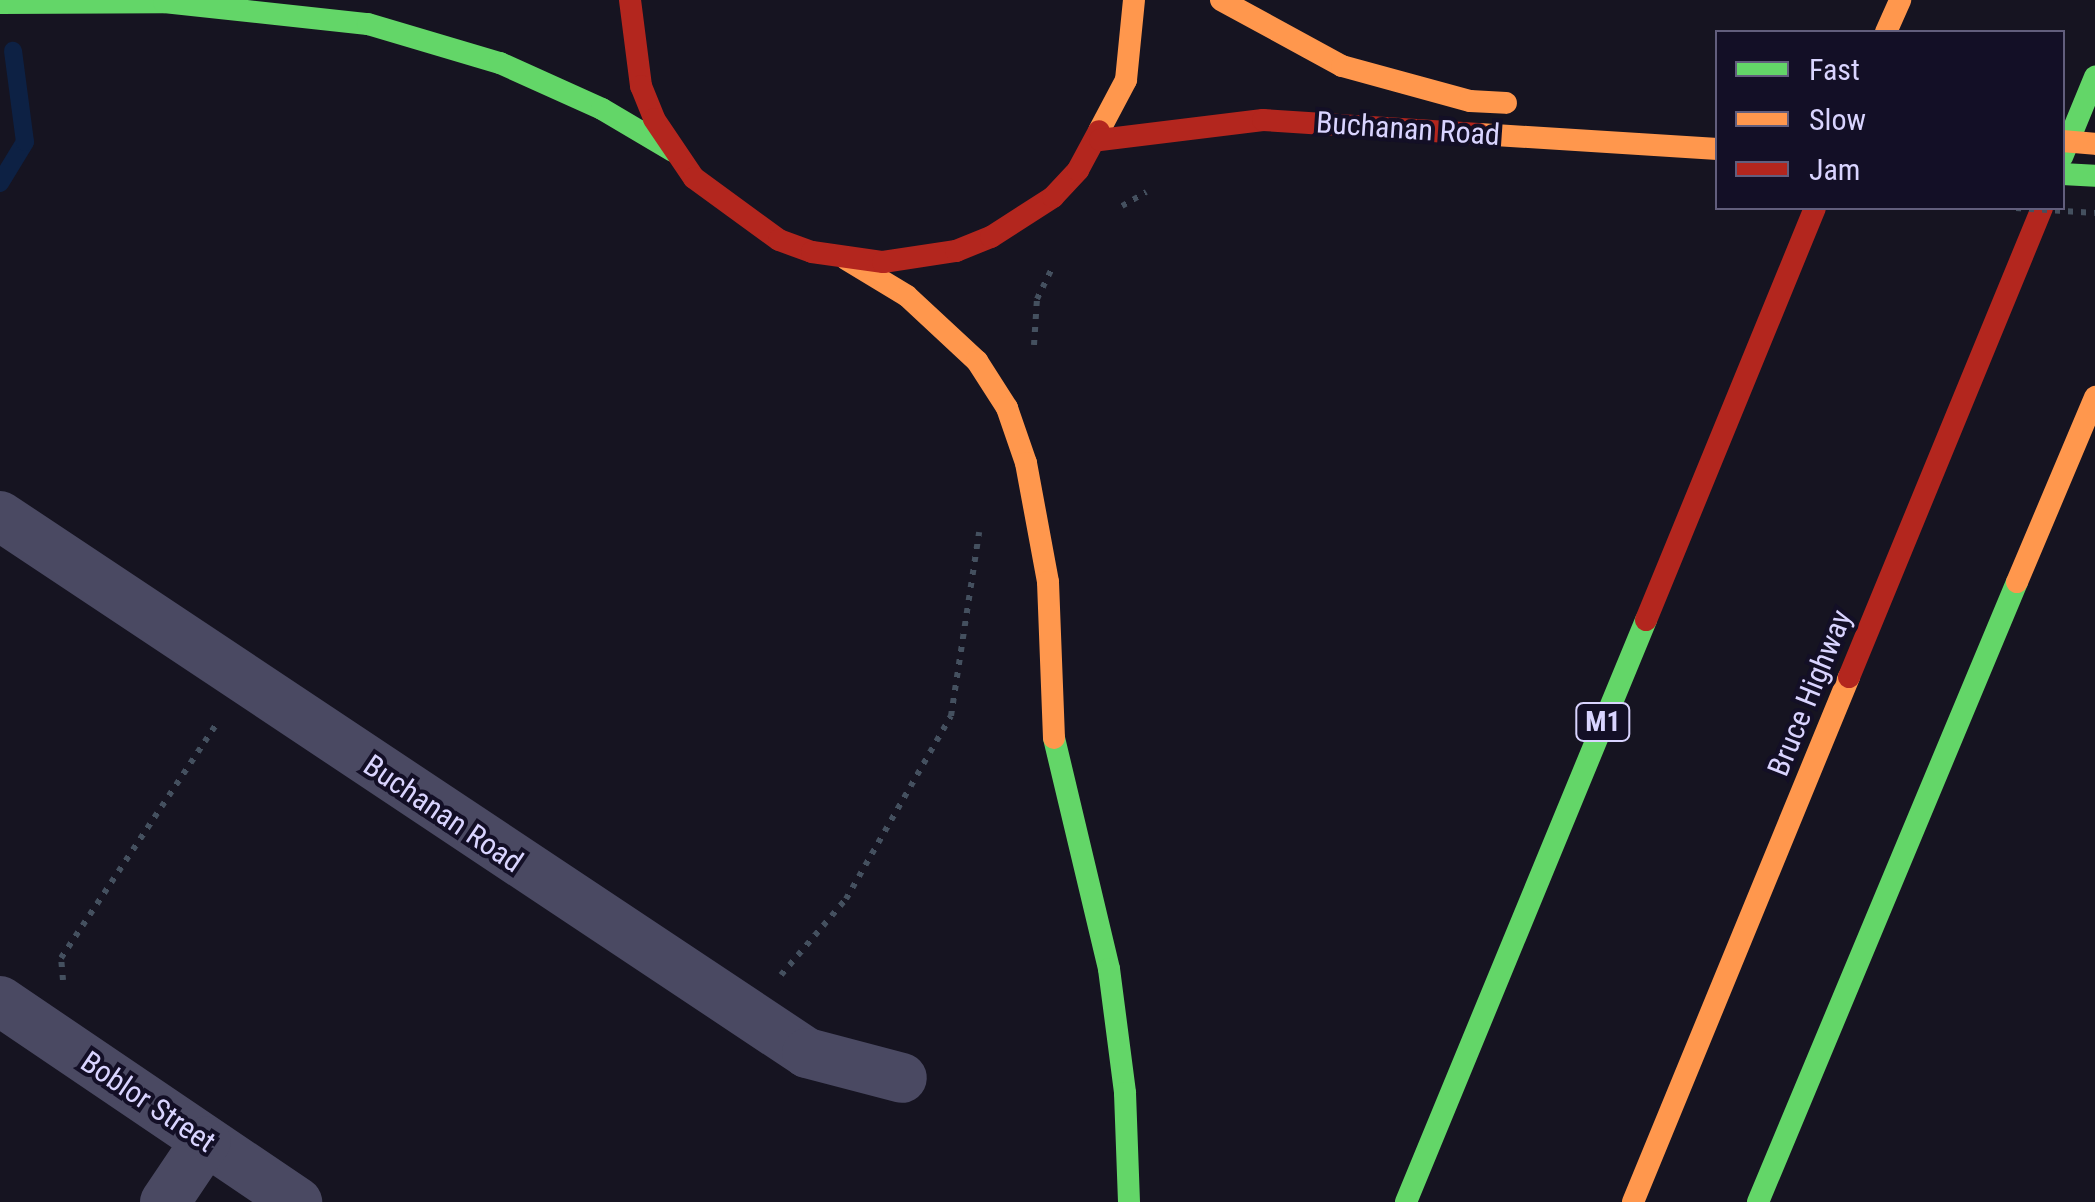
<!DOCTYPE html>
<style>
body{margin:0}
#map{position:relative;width:2095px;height:1202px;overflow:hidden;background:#161421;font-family:"Roboto Condensed",sans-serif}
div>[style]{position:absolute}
.stream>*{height:18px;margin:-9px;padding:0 9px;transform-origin:9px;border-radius:9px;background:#0d2144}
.path>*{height:6px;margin-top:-3px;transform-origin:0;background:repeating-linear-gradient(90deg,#44505f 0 5px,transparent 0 13px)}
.street>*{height:50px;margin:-25px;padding:0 25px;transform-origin:25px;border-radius:25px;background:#4a4962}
.fast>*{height:22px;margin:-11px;padding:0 11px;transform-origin:11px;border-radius:11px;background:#63d668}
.slow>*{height:22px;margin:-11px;padding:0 11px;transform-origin:11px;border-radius:11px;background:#ff974d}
.jam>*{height:22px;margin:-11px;padding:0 11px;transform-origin:11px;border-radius:11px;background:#b3261e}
.path-bridge>*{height:6px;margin-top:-3px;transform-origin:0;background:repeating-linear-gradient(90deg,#44505f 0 5px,transparent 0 13px)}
.slow-bridge>*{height:22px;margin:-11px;padding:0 11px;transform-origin:11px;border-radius:11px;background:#ff974d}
span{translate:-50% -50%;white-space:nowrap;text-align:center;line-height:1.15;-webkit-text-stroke:8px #130f26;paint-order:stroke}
.shield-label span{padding:2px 8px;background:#130f26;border:2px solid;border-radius:8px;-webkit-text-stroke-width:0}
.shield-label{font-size:28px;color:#d9d4ff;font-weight:700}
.street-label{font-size:30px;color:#d9d4ff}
.legend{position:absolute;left:1715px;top:30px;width:350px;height:180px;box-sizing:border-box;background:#130f26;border:2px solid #625e7d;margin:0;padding:12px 18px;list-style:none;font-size:30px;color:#d9d4ff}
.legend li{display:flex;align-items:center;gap:20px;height:50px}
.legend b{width:50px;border:2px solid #625e7d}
</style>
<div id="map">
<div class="stream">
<div style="left:0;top:183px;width:48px;rotate:-58.6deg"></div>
<div style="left:25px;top:142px;width:92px;rotate:-97.5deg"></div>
</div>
<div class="path">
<div style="left:1122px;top:206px;width:28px;rotate:-30deg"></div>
<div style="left:1034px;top:345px;width:46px;rotate:-86.3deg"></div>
<div style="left:1037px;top:299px;width:37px;rotate:-64deg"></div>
<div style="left:781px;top:975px;width:100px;rotate:-49.5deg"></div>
<div style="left:846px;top:899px;width:211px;rotate:-60.2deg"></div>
<div style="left:951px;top:716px;width:186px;rotate:-81.3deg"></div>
<div style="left:63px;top:980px;width:22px;rotate:-95deg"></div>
<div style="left:61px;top:958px;width:280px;rotate:-56.4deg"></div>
</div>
<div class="street">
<div style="left:0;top:516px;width:969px;rotate:33.64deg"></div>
<div style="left:807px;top:1053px;width:98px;rotate:14.7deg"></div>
<div style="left:0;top:1001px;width:359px;rotate:34.1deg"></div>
<div style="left:165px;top:1202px;width:73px;rotate:-56.1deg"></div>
</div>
<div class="fast">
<div style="left:0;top:3px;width:164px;rotate:-0.3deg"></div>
<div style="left:164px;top:2px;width:205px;rotate:6.2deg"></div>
<div style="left:368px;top:24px;width:138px;rotate:16.5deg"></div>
<div style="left:500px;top:63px;width:112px;rotate:24.3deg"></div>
<div style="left:602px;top:109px;width:82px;rotate:30.6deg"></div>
<div style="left:2062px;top:157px;width:87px;rotate:-67.6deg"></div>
<div style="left:2062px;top:174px;width:33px;rotate:3deg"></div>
<div style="left:1054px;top:738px;width:237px;rotate:76.6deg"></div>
<div style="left:1109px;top:969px;width:125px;rotate:82.6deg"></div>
<div style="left:1125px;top:1093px;width:109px;rotate:87.9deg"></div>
<div style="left:1406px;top:1202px;width:630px;rotate:-67.59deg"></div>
<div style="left:1758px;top:1202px;width:672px;rotate:-67.33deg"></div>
</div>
<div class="slow">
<div style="left:1221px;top:0;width:138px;rotate:28.6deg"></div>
<div style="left:1342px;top:66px;width:133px;rotate:15.3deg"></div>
<div style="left:1470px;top:101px;width:36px;rotate:3deg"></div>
<div style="left:1886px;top:32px;width:35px;rotate:-66deg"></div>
<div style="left:1099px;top:131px;width:58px;rotate:-62.1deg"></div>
<div style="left:1126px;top:80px;width:80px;rotate:-84.3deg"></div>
<div style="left:1479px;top:134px;width:239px;rotate:3.6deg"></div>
<div style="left:846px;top:259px;width:71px;rotate:31.2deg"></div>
<div style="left:907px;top:296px;width:96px;rotate:42.9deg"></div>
<div style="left:977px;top:361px;width:56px;rotate:57.4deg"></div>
<div style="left:1007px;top:408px;width:58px;rotate:70.9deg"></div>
<div style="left:1026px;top:463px;width:121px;rotate:79.5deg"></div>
<div style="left:1048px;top:582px;width:156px;rotate:87.8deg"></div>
<div style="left:2017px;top:582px;width:201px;rotate:-67.1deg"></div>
<div style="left:1633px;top:1202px;width:568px;rotate:-67.64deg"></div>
</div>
<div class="jam">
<div style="left:630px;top:0;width:87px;rotate:82.7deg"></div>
<div style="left:641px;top:86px;width:35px;rotate:68deg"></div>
<div style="left:654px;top:119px;width:71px;rotate:55.9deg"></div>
<div style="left:694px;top:178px;width:105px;rotate:36.1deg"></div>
<div style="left:779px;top:240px;width:35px;rotate:20deg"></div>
<div style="left:812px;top:252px;width:72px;rotate:8deg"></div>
<div style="left:883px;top:262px;width:74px;rotate:-8.6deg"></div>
<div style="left:956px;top:251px;width:38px;rotate:-22deg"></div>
<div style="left:991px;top:237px;width:74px;rotate:-32.8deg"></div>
<div style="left:1053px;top:197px;width:37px;rotate:-47deg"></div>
<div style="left:1078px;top:170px;width:44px;rotate:-61.7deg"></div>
<div style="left:1100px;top:140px;width:164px;rotate:-7deg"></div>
<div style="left:1263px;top:120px;width:216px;rotate:3.7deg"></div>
<div style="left:1646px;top:620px;width:445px;rotate:-67.7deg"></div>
<div style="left:1849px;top:677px;width:507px;rotate:-67.63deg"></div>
</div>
<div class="path-bridge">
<div style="left:2016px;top:208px;width:79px;rotate:3.6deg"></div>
</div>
<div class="slow-bridge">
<div style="left:2062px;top:141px;width:33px;rotate:5deg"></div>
</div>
<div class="shield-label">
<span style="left:1603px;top:722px">M1</span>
</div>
<div class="street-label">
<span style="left:1408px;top:129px;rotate:4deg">Buchanan Road</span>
<span style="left:1810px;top:693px;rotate:-68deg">Bruce Highway</span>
<span style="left:443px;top:814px;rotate:34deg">Buchanan Road</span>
<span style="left:148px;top:1102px;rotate:34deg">Boblor Street</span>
</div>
<ul class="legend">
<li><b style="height:12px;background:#63d668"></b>Fast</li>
<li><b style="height:12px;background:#ff974d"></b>Slow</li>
<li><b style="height:12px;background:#b3261e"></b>Jam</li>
</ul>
</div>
